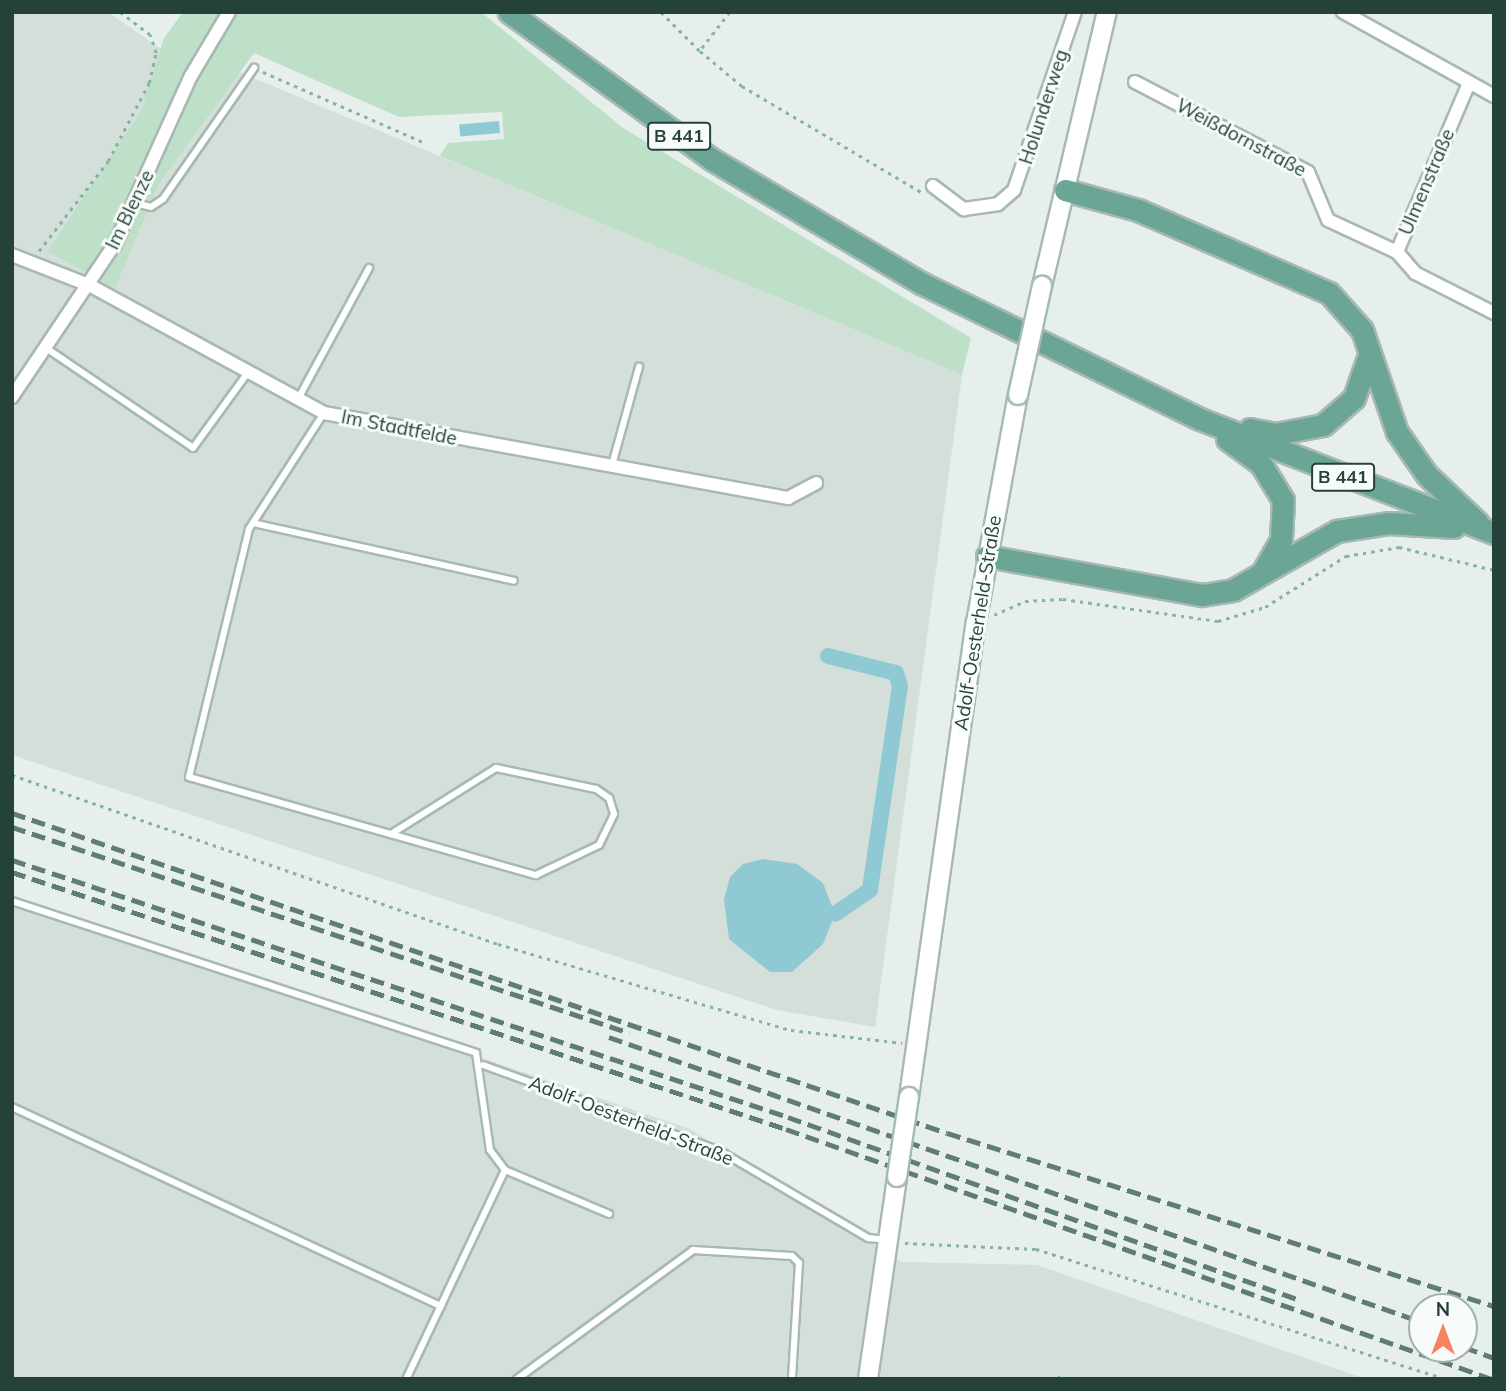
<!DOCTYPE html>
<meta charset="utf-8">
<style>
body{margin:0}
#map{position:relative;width:1506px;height:1391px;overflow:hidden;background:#e6efeb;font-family:Mulish,sans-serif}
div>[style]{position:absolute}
.built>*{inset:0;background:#d4dfda}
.green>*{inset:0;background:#bfe0c8}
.water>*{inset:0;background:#8ec9d4;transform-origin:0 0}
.canal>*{height:16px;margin:-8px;padding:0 8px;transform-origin:8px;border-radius:8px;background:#8ec9d4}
.path>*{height:2.5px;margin-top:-1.25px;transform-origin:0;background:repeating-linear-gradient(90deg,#86b3a5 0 3.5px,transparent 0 8.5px)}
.roads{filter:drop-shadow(2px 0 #a8b8b2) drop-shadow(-2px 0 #a8b8b2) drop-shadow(0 2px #a8b8b2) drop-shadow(0 -2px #a8b8b2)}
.lane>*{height:6px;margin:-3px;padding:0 3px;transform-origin:3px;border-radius:3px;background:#fff}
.street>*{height:12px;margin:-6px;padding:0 6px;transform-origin:6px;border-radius:6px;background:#fff}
.secondary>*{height:18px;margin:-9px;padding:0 9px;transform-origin:9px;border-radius:9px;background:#fff}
.primary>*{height:21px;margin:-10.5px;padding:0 10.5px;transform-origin:10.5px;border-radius:10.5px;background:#6aa596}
.rail>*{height:4.5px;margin-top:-2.25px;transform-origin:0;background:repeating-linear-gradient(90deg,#5f7d75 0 14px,transparent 0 21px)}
.bridges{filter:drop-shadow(2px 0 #a4bbb3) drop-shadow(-2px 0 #a4bbb3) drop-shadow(0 2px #a4bbb3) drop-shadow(0 -2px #a4bbb3)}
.secondary-bridge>*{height:18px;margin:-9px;padding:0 9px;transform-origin:9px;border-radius:9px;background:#fff}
span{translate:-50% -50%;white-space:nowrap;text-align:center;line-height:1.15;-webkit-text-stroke:6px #f7fbf9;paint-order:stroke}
.shield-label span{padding:2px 5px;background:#f7fbf9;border:2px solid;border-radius:5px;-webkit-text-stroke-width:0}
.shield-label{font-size:18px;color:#24423a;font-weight:700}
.street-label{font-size:19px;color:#24423a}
.frame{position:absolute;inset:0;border:14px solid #24423a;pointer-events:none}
.north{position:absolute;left:1408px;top:1293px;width:70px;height:70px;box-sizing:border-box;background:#f7fbf9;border:2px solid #a3b1ad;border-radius:50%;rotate:0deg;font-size:19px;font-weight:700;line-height:28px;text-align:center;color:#24423a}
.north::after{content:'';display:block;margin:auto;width:24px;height:32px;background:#f4845f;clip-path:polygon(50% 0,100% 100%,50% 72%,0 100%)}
</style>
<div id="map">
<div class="built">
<div style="clip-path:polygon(12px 12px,108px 12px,164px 51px,141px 111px,47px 250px,114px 287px,159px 184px,239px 72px,962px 375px,875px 1027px,777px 1010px,12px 755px)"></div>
<div style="clip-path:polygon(12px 898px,690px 1129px,902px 1262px,1037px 1265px,1366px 1379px,12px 1379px)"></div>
</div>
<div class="green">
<div style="clip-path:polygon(183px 12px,481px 12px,623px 128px,971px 338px,962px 375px,440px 156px,448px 143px,504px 139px,502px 112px,399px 117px,254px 53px,159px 184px,115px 288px,47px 251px,141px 111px,164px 38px)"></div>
</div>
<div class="water">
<div style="left:499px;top:121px;width:12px;height:40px;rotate:85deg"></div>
<div style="clip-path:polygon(763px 859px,797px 864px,823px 883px,835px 914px,823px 944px,792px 972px,770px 972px,729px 939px,724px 900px,730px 877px,743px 864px)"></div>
</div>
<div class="canal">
<div style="left:828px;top:656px;width:70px;rotate:14deg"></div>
<div style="left:896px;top:673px;width:14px;rotate:73deg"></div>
<div style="left:900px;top:686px;width:206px;rotate:98.4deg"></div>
<div style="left:870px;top:890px;width:42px;rotate:145.6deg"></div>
</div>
<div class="path">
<div style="left:661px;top:12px;width:55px;rotate:45deg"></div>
<div style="left:730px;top:12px;width:49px;rotate:127.6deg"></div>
<div style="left:700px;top:51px;width:55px;rotate:39.8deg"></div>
<div style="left:742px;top:86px;width:208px;rotate:30.6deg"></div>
<div style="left:263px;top:72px;width:175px;rotate:23.6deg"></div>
<div style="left:39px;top:251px;width:113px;rotate:-52.5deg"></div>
<div style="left:108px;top:161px;width:88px;rotate:-62.3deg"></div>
<div style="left:149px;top:83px;width:31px;rotate:-77deg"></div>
<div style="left:156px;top:53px;width:19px;rotate:-108deg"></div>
<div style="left:150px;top:35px;width:39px;rotate:-143deg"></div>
<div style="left:994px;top:615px;width:34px;rotate:-24deg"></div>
<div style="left:1025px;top:601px;width:38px;rotate:-3deg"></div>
<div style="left:1063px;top:599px;width:157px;rotate:8.1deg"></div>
<div style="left:1218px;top:621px;width:49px;rotate:-16.6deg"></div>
<div style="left:1265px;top:607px;width:96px;rotate:-32.2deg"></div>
<div style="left:1346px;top:556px;width:54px;rotate:-9.6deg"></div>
<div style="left:1399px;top:547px;width:98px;rotate:13.6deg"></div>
<div style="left:12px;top:775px;width:515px;rotate:19.17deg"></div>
<div style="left:498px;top:944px;width:305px;rotate:16.4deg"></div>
<div style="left:791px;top:1030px;width:112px;rotate:6.7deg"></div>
<div style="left:905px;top:1243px;width:131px;rotate:2.6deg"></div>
<div style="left:1036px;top:1249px;width:429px;rotate:17.6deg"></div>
<div style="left:1058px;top:1379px;width:4px;rotate:-63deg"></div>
</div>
<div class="roads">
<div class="lane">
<div style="left:135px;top:203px;width:16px;rotate:14deg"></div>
<div style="left:151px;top:207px;width:14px;rotate:-34deg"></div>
<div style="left:163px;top:199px;width:160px;rotate:-55.2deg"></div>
<div style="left:49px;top:350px;width:174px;rotate:34.2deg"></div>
<div style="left:193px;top:448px;width:90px;rotate:-54deg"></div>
<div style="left:298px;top:399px;width:149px;rotate:-61.5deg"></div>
<div style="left:324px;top:413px;width:138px;rotate:122.9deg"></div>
<div style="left:249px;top:529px;width:255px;rotate:103.6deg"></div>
<div style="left:189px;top:777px;width:361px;rotate:15.8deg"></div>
<div style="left:536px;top:875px;width:70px;rotate:-25.5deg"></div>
<div style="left:599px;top:845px;width:34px;rotate:-64deg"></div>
<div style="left:614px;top:814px;width:17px;rotate:-107deg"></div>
<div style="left:609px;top:798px;width:16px;rotate:-145deg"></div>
<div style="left:596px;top:789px;width:102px;rotate:-168.1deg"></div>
<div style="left:496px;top:768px;width:124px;rotate:147.8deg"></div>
<div style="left:612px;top:465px;width:102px;rotate:-74.6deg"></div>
<div style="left:253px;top:523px;width:267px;rotate:12.5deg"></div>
<div style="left:12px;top:901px;width:488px;rotate:18.1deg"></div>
<div style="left:476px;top:1053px;width:98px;rotate:81.8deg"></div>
<div style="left:490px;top:1150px;width:25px;rotate:53deg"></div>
<div style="left:505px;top:1170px;width:231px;rotate:115.3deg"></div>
<div style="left:483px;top:1065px;width:252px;rotate:19.9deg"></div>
<div style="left:720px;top:1151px;width:172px;rotate:30.4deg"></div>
<div style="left:868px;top:1238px;width:18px;rotate:6deg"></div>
<div style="left:12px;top:1107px;width:473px;rotate:24.9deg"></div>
<div style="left:505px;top:1170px;width:113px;rotate:22.9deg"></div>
<div style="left:517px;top:1379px;width:218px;rotate:-36.2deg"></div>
<div style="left:693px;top:1250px;width:99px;rotate:3.5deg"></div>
<div style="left:792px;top:1256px;width:10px;rotate:45deg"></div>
<div style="left:799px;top:1263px;width:116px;rotate:93.5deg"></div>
</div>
<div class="street">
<div style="left:1343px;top:12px;width:173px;rotate:29.1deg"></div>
<div style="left:1135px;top:82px;width:195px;rotate:27.5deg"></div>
<div style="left:1308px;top:172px;width:52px;rotate:67.4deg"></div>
<div style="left:1328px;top:220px;width:76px;rotate:24.9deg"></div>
<div style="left:1469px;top:83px;width:184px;rotate:113.1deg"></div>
<div style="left:1397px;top:252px;width:28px;rotate:49deg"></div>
<div style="left:1415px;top:273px;width:89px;rotate:26.9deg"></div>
<div style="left:933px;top:186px;width:39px;rotate:37deg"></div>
<div style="left:964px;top:209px;width:34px;rotate:-8deg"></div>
<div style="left:998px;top:204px;width:21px;rotate:-41deg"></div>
<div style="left:1014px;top:190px;width:188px;rotate:-71.1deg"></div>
<div style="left:12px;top:255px;width:85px;rotate:21.4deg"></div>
<div style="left:91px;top:286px;width:265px;rotate:28.6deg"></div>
<div style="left:324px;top:413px;width:472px;rotate:10.4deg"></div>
<div style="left:788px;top:498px;width:32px;rotate:-28deg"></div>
<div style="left:12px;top:397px;width:184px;rotate:-56.1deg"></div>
<div style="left:115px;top:244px;width:184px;rotate:-65.7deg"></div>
<div style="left:191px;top:76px;width:74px;rotate:-59.3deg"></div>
</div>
<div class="secondary">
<div style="left:1042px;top:286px;width:282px;rotate:-76.7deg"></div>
<div style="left:909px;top:1097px;width:479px;rotate:-82deg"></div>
<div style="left:976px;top:623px;width:232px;rotate:-79.6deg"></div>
<div style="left:868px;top:1379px;width:204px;rotate:-81.8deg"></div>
</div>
<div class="primary">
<div style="left:509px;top:12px;width:252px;rotate:36deg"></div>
<div style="left:713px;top:160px;width:242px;rotate:30.6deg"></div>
<div style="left:921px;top:283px;width:310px;rotate:26deg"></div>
<div style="left:1200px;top:419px;width:315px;rotate:21.2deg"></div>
<div style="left:1065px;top:190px;width:76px;rotate:15.3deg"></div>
<div style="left:1138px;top:210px;width:208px;rotate:23.5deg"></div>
<div style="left:1329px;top:293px;width:50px;rotate:48.3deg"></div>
<div style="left:1362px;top:330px;width:108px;rotate:71.1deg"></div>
<div style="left:1397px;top:432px;width:52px;rotate:55.1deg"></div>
<div style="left:1427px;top:475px;width:70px;rotate:43.3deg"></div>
<div style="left:1250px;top:429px;width:25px;rotate:11deg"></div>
<div style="left:1275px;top:434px;width:49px;rotate:-10.6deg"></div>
<div style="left:1323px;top:425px;width:41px;rotate:-41.1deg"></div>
<div style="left:1354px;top:398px;width:46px;rotate:-70.8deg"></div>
<div style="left:1227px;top:439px;width:42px;rotate:36.3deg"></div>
<div style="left:1261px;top:464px;width:42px;rotate:58.6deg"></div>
<div style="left:1283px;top:500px;width:40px;rotate:92.9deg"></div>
<div style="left:1281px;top:540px;width:38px;rotate:120deg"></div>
<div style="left:987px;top:556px;width:219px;rotate:10.3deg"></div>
<div style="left:1202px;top:595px;width:31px;rotate:-9deg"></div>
<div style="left:1233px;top:590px;width:120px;rotate:-29.6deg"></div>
<div style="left:1337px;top:531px;width:53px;rotate:-8.7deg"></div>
<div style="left:1389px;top:523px;width:65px;rotate:3.5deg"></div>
</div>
</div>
<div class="rail">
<div style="left:12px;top:813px;width:988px;rotate:18.89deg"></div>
<div style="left:947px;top:1133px;width:574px;rotate:17.55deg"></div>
<div style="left:12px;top:827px;width:651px;rotate:18.43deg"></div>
<div style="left:12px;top:860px;width:817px;rotate:18.32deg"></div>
<div style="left:788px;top:1117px;width:541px;rotate:19.68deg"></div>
<div style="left:12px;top:872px;width:816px;rotate:18.37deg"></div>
<div style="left:786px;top:1129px;width:749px;rotate:19.5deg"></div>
<div style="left:609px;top:1037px;width:862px;rotate:19.32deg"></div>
<div style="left:1464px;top:1347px;width:32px;rotate:20deg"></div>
</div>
<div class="bridges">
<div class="secondary-bridge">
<div style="left:1018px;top:395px;width:112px;rotate:-77.6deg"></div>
<div style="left:897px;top:1177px;width:81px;rotate:-81.5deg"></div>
</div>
</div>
<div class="shield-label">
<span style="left:679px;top:136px">B 441</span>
<span style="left:1343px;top:477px">B 441</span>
</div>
<div class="street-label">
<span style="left:1044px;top:107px;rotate:-72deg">Holunderweg</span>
<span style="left:1241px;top:138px;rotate:28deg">Weißdornstraße</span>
<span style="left:1427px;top:182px;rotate:-67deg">Ulmenstraße</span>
<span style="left:130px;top:210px;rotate:-64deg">Im Blenze</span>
<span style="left:399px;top:428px;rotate:11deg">Im Stadtfelde</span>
<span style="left:978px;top:623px;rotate:-81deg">Adolf-Oesterheld-Straße</span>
<span style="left:631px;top:1121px;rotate:21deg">Adolf-Oesterheld-Straße</span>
</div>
<div class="frame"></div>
<div class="north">N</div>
</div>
